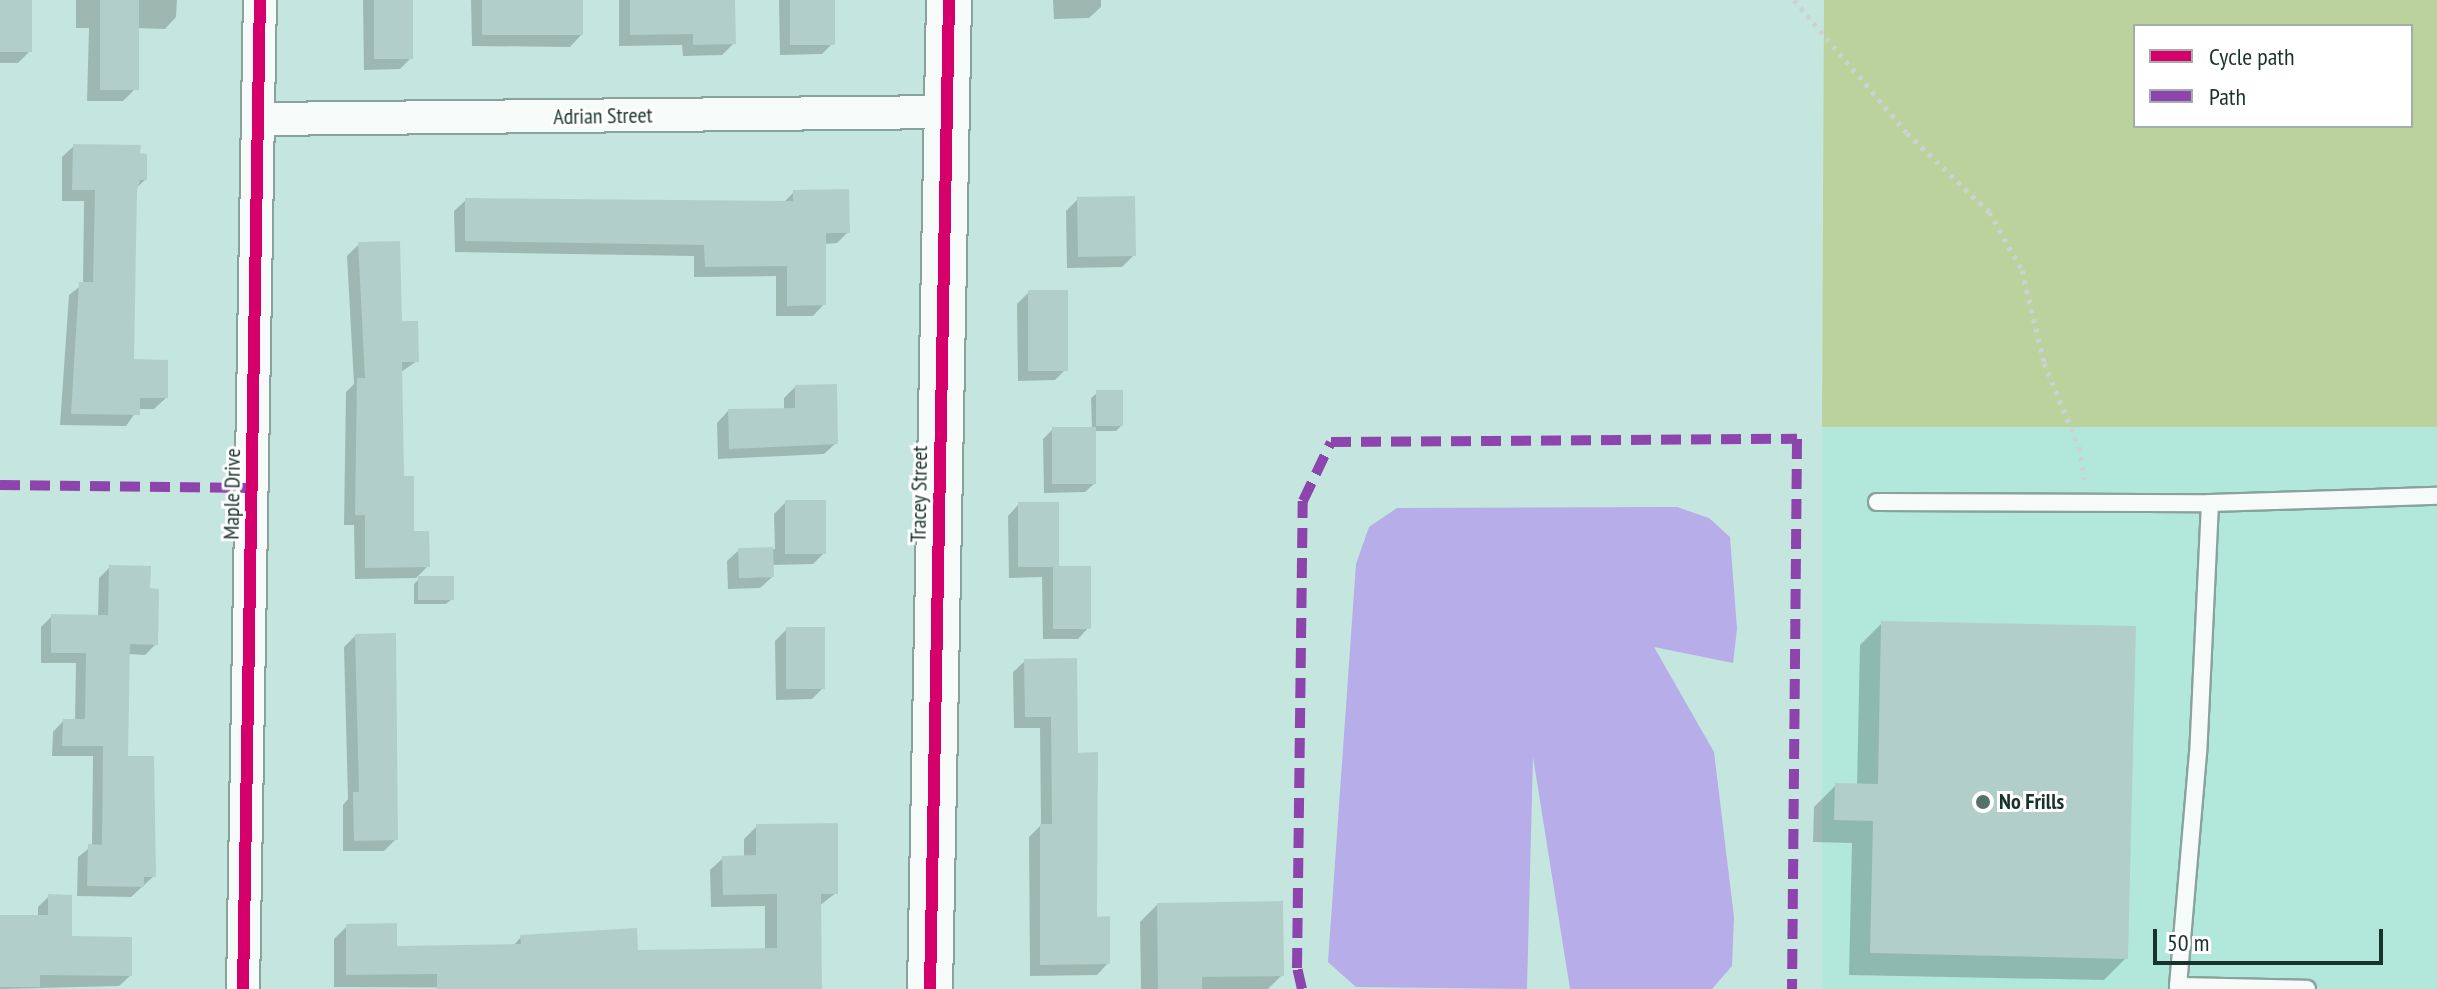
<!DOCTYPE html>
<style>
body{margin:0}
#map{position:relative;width:2437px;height:989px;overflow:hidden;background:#c5e6de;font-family:"PT Sans Narrow",sans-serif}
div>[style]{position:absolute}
.built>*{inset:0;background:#b2e8db;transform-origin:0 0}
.green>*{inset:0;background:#bbd29d}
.water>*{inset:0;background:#b6ade9}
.shadow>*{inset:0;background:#0003}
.building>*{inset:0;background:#b2cec9;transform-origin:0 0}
.path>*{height:5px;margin-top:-2.5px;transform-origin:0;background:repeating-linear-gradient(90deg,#cad3d1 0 4px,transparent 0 10px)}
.roads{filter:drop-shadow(2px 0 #88a29c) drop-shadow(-2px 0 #88a29c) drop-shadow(0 2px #88a29c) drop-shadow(0 -2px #88a29c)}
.lane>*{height:16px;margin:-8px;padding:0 8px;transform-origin:8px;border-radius:8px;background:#f6fbfa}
.street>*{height:32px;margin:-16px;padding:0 16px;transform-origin:16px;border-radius:16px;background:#f6fbfa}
.secondary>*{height:44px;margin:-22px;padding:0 22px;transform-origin:22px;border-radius:22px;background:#f6fbfa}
.quiet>*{height:10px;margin-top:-5px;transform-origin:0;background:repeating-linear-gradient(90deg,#8e44ad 0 20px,transparent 0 30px)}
.cycleway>*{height:12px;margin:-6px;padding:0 6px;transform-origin:6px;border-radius:6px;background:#d6006c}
.dots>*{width:22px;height:22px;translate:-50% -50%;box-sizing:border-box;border:4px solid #fff;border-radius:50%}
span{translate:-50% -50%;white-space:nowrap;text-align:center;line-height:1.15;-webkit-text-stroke:6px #fff;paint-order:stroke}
.street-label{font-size:22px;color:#1a322c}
.poi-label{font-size:22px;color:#1a322c;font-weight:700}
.left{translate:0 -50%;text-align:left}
.legend{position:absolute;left:2133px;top:24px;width:280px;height:104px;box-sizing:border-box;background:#fff;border:2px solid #a3adab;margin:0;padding:10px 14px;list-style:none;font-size:24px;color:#1a322c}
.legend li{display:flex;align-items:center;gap:16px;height:40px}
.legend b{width:40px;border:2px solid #a3adab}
.scale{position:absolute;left:2153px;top:929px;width:230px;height:36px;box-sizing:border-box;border:4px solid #1a322c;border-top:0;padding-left:10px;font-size:24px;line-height:28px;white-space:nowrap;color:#1a322c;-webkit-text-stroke:6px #fff;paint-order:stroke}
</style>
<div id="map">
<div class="built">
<div style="left:1822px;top:427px;width:615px;height:562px"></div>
</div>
<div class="green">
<div style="clip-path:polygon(evenodd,1824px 0,2437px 0,2437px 427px,1822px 427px,1824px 0,2135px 26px,2411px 26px,2411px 126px,2135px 126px,2135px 26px)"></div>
</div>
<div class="water">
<div style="clip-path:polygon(1677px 507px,1709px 518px,1730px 537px,1737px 629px,1733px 663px,1654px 647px,1714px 752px,1734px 917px,1732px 966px,1712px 989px,1570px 989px,1533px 757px,1527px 989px,1356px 987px,1328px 962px,1356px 564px,1369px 527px,1397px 508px)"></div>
</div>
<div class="shadow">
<div style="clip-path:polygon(0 0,30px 0,29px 52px,18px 63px,0 63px)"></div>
<div style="clip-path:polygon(76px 0,177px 0,176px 17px,165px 29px,136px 28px,134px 90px,123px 101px,87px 101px,89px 28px,76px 28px)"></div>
<div style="clip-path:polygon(363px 0,411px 0,411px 58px,400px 69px,364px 70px)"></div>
<div style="clip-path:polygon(471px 0,581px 0,581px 35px,570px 47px,472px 46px)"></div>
<div style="clip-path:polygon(619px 0,733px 0,734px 43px,722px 55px,683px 56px,682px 45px,619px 46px)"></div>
<div style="clip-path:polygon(779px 0,833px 0,833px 43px,822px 54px,780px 55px)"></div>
<div style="clip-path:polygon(1053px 0,1101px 0,1101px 7px,1089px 18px,1054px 19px)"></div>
<div style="clip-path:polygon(74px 146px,145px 180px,135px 189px,132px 361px,166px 398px,154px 409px,138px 409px,126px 426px,60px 425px,69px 295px,83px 284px,84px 201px,62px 201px,62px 157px)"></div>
<div style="clip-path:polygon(794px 192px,848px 232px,837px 243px,824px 244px,824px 304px,813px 316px,776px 316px,776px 276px,694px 277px,694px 256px,455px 252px,454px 211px,466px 200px,784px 202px)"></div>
<div style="clip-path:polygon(1078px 199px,1134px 255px,1122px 267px,1067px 268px,1066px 211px)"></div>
<div style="clip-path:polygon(359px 244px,417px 361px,401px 372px,402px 478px,412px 533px,428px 566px,416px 578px,355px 579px,354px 525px,344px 525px,346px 392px,354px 384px,347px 256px)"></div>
<div style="clip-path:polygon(1029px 292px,1066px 369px,1055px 380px,1018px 381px,1017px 304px)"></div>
<div style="clip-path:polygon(795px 387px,836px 443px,824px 454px,718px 459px,717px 423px,728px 411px,784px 410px,784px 398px)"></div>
<div style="clip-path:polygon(1097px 393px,1121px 426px,1116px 431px,1094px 431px,1095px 483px,1085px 492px,1044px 493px,1043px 439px,1053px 429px,1092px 429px,1091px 398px)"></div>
<div style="clip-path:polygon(786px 502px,824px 553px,813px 564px,771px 565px,772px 577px,760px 588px,728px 589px,727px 561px,739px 550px,775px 549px,774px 514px)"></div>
<div style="clip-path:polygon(1019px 504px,1089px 627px,1078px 639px,1043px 639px,1042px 577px,1009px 578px,1008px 516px)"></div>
<div style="clip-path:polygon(110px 567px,148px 590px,156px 644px,145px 655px,128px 654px,126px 758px,154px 876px,131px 897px,77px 896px,78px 857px,92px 846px,93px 756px,52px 756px,53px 732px,63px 721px,75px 721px,76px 663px,41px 663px,41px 627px,52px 616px,98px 617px,99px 578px)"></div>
<div style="clip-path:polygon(419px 579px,452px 599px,446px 604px,414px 604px,414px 584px)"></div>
<div style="clip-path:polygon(1882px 623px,2126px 958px,2104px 980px,1849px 975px,1852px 843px,1813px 842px,1814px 807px,1836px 785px,1857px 786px,1860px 645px)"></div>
<div style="clip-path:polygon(786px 630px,823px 688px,812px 699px,776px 700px,775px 641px)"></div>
<div style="clip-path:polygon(355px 636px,396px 839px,384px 851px,343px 851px,343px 805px,348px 799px,344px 647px)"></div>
<div style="clip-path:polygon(1025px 661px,1076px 755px,1095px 919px,1108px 963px,1097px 975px,1030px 976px,1029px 837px,1041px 825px,1040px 728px,1014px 728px,1013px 672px)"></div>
<div style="clip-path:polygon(757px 826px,836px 893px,819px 906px,820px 989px,334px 987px,334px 939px,347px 926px,395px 948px,513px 946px,521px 937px,636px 952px,765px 950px,765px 906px,711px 907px,710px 870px,723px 858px,744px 857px,744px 839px)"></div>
<div style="clip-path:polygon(49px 896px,69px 938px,130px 976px,119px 986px,0 989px,0 917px,38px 917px,38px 907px)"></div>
<div style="clip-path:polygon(1157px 905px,1282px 975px,1268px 989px,1141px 989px,1140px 922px)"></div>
</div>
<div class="building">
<div style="left:0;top:0;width:32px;height:52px"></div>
<div style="left:100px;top:0;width:39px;height:90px"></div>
<div style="left:374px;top:0;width:39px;height:59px"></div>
<div style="left:482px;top:0;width:101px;height:35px"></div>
<div style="clip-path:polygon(630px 0,735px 0,736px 44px,693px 45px,693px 34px,630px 35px)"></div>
<div style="left:790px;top:0;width:45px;height:45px"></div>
<div style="clip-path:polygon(73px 144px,141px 145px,140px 153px,147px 154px,147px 180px,140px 180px,137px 191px,134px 359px,168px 360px,168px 398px,140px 398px,140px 415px,71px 414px,79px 282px,93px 282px,95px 190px,72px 190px)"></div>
<div style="clip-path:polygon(849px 189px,850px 233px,826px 233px,826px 305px,787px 306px,787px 266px,705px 267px,704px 245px,465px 241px,465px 198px,793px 201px,793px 190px)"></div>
<div style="left:1135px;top:196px;width:60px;height:58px;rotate:89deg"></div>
<div style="clip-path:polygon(400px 241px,402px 321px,418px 321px,419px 362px,402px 362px,404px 476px,414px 476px,414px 531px,429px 531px,430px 567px,365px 568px,365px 515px,355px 515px,357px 378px,365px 378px,358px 242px)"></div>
<div style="left:1028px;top:290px;width:40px;height:81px"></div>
<div style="clip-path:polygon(837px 384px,838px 444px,729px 449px,728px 409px,795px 408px,795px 385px)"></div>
<div style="left:1123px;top:390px;width:36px;height:27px;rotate:90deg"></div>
<div style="left:1052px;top:427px;width:44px;height:57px"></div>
<div style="left:785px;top:500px;width:41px;height:54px"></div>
<div style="left:1018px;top:502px;width:41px;height:65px"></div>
<div style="left:773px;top:547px;width:30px;height:35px;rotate:88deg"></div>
<div style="clip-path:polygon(109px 565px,151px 566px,150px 588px,159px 589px,158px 645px,130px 644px,128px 756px,154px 756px,156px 877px,144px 877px,144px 887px,87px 886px,88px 844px,102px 845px,103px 746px,62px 746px,63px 719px,85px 719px,86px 653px,51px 653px,51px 614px,108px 615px)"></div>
<div style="left:1053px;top:566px;width:38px;height:63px"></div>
<div style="left:454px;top:576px;width:24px;height:36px;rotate:90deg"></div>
<div style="clip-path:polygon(1881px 621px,2136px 626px,2128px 959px,1870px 953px,1873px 821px,1834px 820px,1835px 783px,1878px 784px)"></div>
<div style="left:825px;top:627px;width:62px;height:39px;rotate:90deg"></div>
<div style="clip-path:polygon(396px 633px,398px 840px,354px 841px,353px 792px,359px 792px,355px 634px)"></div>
<div style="clip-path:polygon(1077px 658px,1078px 753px,1098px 752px,1097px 917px,1110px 916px,1110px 964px,1040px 965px,1040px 824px,1052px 824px,1051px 717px,1025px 717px,1024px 659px)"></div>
<div style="clip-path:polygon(838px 823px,838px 894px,821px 894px,822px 989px,437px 989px,437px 974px,346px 975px,346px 924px,397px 923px,397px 946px,521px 944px,520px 935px,637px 928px,638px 950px,777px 948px,777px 894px,723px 895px,722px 856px,756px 855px,756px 824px)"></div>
<div style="clip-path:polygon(48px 894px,72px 895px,72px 936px,132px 937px,132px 976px,40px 975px,40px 987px,0 987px,0 915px,48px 915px)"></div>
<div style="clip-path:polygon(1283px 901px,1284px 976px,1202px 977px,1202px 989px,1158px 989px,1157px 903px)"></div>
</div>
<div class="path">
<div style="left:1794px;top:0;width:175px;rotate:49.6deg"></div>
<div style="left:1907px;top:133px;width:114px;rotate:43.9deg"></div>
<div style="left:1989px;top:212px;width:67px;rotate:60.4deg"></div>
<div style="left:2022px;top:270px;width:96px;rotate:76.7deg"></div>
<div style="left:2044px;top:363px;width:91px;rotate:67.4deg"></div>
<div style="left:2079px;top:447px;width:33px;rotate:81deg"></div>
</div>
<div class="roads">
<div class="lane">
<div style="left:1877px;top:502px;width:333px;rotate:0.2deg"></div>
<div style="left:2210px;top:503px;width:227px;rotate:-1.8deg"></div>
<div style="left:2210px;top:503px;width:250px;rotate:92.7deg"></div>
<div style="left:2198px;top:753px;width:234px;rotate:94.9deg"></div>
<div style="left:2178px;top:986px;width:129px;rotate:1.3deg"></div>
</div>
<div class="street">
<div style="left:259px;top:119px;width:688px;rotate:-0.58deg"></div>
<div style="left:243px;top:989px;width:989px;rotate:-89.02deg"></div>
</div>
<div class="secondary">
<div style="left:930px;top:989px;width:989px;rotate:-88.9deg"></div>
</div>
</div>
<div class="quiet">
<div style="left:0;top:485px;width:252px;rotate:0.7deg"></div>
<div style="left:1302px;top:989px;width:22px;rotate:-103deg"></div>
<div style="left:1297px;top:968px;width:467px;rotate:-89.3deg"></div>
<div style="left:1303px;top:501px;width:65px;rotate:-64.6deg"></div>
<div style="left:1331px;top:442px;width:466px;rotate:-0.4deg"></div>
<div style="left:1797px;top:439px;width:550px;rotate:90.52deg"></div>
</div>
<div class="cycleway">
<div style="left:243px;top:989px;width:989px;rotate:-89.02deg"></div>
<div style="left:930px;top:989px;width:989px;rotate:-88.9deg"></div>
</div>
<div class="dots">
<div style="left:1983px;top:802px;background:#56716a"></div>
</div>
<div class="street-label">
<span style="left:603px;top:116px;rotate:-1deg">Adrian Street</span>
<span style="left:232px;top:494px;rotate:-89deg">Maple Drive</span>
<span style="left:919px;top:494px;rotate:-89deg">Tracey Street</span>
</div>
<div class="poi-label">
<span class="left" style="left:1999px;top:802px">No Frills</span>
</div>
<ul class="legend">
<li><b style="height:10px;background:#d6006c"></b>Cycle path</li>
<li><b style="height:10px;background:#8e44ad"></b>Path</li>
</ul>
<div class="scale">50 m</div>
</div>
